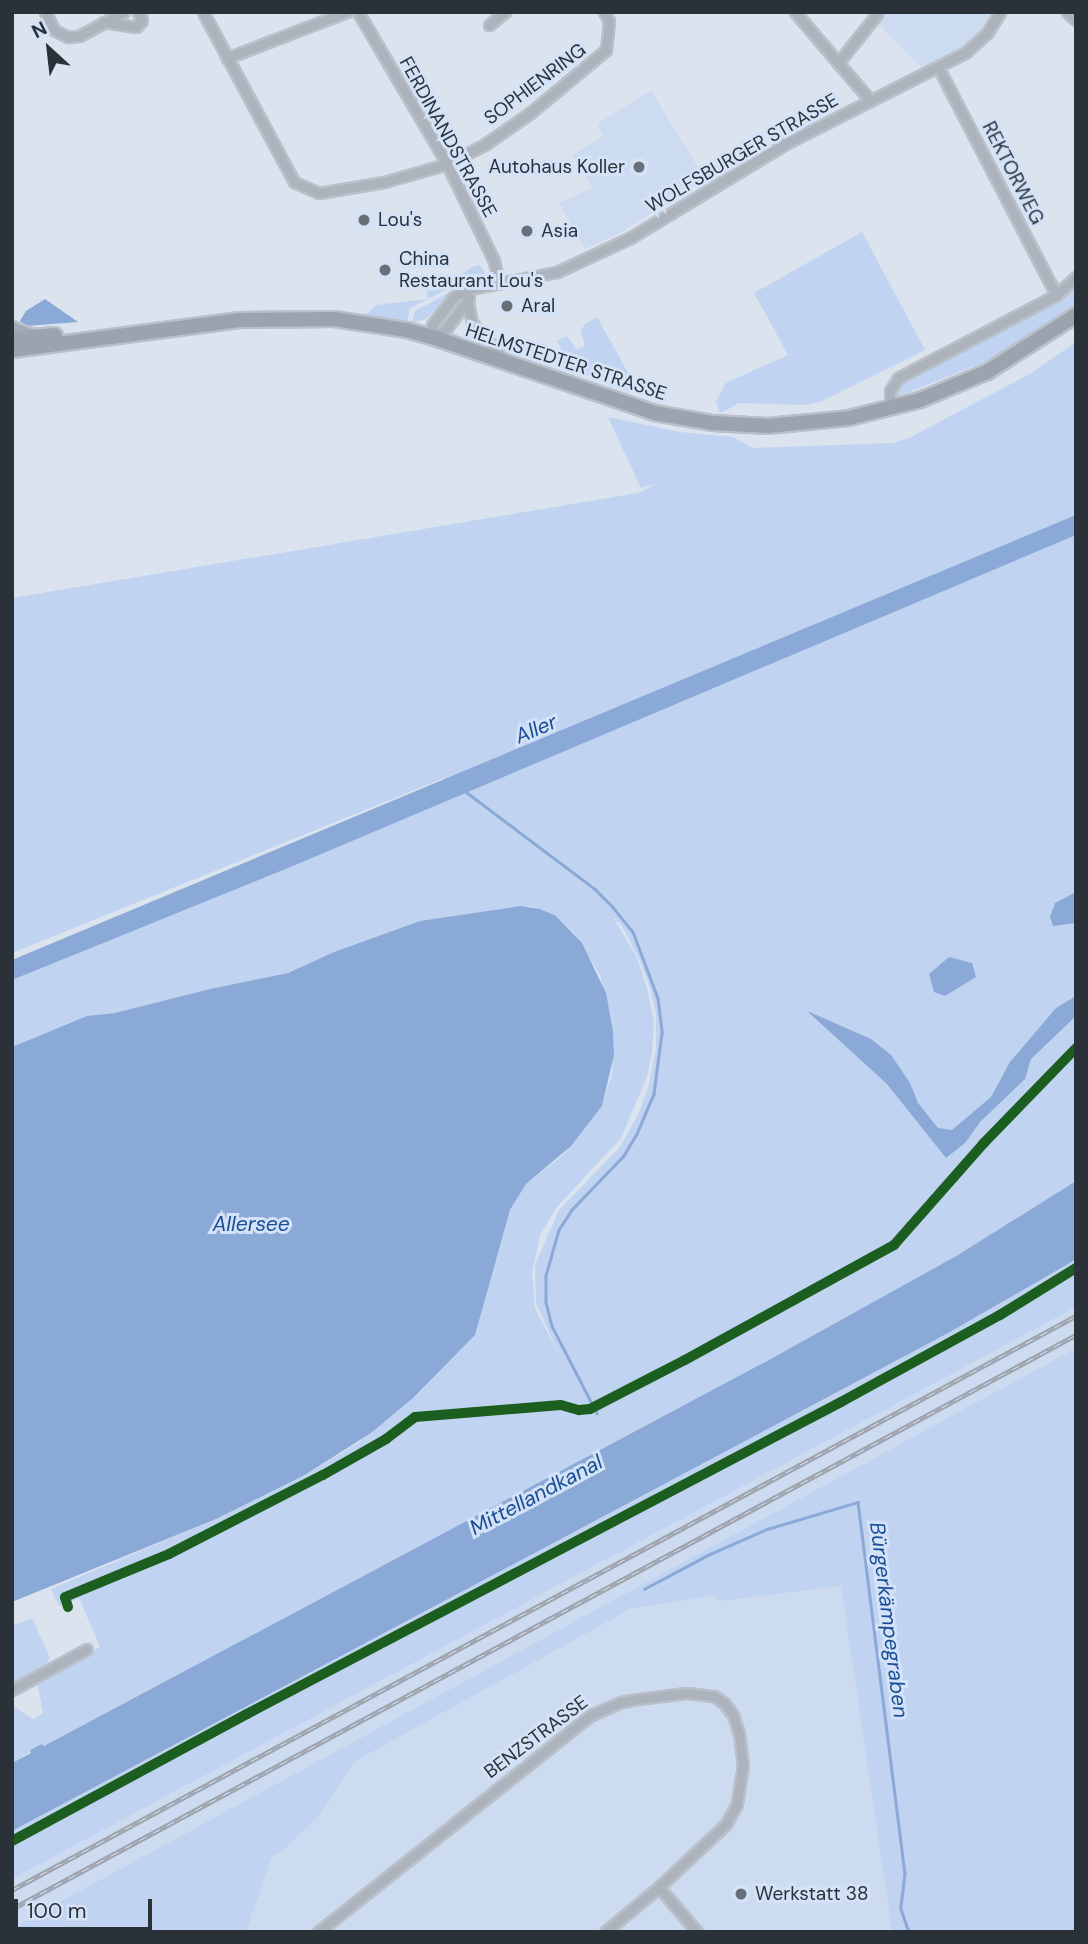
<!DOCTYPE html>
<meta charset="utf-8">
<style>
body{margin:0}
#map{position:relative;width:1088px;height:1944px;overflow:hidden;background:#dbe3ef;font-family:"DM Sans",sans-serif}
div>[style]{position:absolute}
.built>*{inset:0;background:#cddbf0}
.green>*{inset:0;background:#c0d3f0}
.water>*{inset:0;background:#8aa9d6}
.stream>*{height:2.5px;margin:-1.25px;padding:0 1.25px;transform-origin:1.25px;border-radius:1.25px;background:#8aa9d6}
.roads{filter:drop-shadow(2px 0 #b9c0c9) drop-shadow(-2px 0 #b9c0c9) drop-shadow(0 2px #b9c0c9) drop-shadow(0 -2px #b9c0c9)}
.street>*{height:9px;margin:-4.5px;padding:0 4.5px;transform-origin:4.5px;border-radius:4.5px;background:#acb3bd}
.secondary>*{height:12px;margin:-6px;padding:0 6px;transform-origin:6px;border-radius:6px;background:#a3aab5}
.primary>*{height:14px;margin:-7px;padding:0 7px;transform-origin:7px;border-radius:7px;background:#9ba3af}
.rail>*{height:5px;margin-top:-2.5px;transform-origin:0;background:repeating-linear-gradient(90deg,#d3e2f7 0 8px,#9da2ac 0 16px);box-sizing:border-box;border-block:2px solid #9da2ac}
.cycleway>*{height:10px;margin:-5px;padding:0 5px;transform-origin:5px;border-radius:5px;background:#1b5e20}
.dots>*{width:19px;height:19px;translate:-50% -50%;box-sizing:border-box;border:4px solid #d3e2f7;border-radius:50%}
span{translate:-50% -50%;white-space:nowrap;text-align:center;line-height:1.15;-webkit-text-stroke:6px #d3e2f7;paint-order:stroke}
.street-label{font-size:19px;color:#2b3139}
.poi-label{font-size:19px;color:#2b3139}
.right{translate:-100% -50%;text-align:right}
.left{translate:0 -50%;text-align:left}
.water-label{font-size:21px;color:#194d95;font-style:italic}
.frame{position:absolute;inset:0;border:14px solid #2b3139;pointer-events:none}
.north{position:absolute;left:14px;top:14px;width:70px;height:70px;-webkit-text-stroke:5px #d3e2f7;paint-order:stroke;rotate:333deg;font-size:19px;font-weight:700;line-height:28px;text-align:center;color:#2b3139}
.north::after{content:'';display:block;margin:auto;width:24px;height:32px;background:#2b3139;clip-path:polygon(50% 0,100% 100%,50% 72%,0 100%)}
.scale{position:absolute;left:14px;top:1899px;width:138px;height:32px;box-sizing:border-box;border:4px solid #2b3139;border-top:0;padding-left:9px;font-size:21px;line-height:24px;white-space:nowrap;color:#2b3139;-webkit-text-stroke:5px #d3e2f7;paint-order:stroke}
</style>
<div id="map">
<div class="built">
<div style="clip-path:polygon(879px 12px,992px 12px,979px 32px,957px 51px,922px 68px,876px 21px)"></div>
<div style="clip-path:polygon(651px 90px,705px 179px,622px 232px,585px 249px,559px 203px,593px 188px,572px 155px,603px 136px,597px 124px)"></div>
<div style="clip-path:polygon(1076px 1307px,1076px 1348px,12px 1928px,12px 1879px)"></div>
<div style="clip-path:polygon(841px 1586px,892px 1932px,246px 1932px,272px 1856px,283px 1851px,320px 1815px,354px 1762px,632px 1609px,706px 1597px,713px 1596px,721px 1601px)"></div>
</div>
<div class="green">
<div style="clip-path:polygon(862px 232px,925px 350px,820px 402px,802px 405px,739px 403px,720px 413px,716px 402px,726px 383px,788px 355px,754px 293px)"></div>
<div style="clip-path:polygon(480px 265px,486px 275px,459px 283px,410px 308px,407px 322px,366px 315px,376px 305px,428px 299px,427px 291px,443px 289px,473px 266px)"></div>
<div style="clip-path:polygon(477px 281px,478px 284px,445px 299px,426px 319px,412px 323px,415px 311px,461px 286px)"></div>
<div style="clip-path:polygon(1076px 283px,1076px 305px,1005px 354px,894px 398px,895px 390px,914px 372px,1059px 299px)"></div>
<div style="clip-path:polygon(597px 317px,641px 396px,557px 364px,563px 352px,557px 341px,567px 336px,577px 350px,585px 346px,581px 330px,585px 324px)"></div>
<div style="clip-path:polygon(evenodd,1076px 342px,1076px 1181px,958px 1255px,767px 1361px,44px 1746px,42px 1744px,30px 1750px,31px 1752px,12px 1763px,12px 1705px,33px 1719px,43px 1713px,37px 1681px,12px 1695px,12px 1626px,32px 1618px,50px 1658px,38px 1679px,100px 1647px,79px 1598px,59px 1606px,51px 1589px,216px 1519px,303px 1476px,358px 1443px,413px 1398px,475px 1335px,506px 1218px,526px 1184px,562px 1156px,602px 1106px,612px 1073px,614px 1044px,611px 1018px,600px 975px,573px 932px,556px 916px,530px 906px,420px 921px,334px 952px,288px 973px,210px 989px,115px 1013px,87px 1016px,12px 1047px,12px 980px,461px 795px,444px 778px,12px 953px,12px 598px,638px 493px,656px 484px,641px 488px,608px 417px,680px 432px,733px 437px,753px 448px,893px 443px,909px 438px,1030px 374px,1076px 342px,613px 917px,622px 926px,639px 959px,650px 988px,656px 1013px,656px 1049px,648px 1088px,638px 1115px,619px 1148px,559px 1210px,535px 1265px,536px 1303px,562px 1361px,535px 1308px,532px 1273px,540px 1235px,557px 1207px,621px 1138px,647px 1077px,652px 1053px,654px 1022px,647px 988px,637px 958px,613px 917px)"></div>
<div style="clip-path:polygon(1076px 1259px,1076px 1307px,12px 1879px,12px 1831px,950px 1332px)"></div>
<div style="clip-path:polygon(1076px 1348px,1076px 1932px,892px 1932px,841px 1586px,721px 1601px,713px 1596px,706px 1597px,631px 1609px,354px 1762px,320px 1815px,283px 1851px,272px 1856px,246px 1932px,12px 1932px,12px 1928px)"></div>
</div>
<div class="water">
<div style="clip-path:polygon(45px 299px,78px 322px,27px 326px,20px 321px,26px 311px)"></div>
<div style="clip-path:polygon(1076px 515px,1076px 535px,288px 868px,12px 980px,12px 960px)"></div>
<div style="clip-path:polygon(1076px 892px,1076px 923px,1053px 926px,1050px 917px,1055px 903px)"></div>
<div style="clip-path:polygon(521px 906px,540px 909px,556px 916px,582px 943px,606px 993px,613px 1031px,614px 1055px,602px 1106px,571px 1146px,526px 1184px,510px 1210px,475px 1335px,413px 1398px,371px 1433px,303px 1476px,216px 1519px,12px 1602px,12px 1047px,87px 1016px,115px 1013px,210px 989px,288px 973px,334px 952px,420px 921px)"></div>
<div style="clip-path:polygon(949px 957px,972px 963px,976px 977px,945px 996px,934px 992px,929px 974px)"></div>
<div style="clip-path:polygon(1076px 996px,1076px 1016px,1031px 1059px,1025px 1079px,981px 1121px,965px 1143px,946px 1158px,887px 1084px,807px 1011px,871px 1039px,891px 1055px,910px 1083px,918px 1103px,938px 1128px,952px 1130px,991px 1097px,1010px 1062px,1056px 1008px)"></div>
<div style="clip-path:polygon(1076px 1181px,1076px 1259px,1068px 1264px,950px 1332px,12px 1831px,12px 1763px,31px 1753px,30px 1750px,42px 1744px,44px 1746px,767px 1361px,958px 1255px)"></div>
</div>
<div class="stream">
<div style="left:465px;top:791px;width:163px;rotate:37deg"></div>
<div style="left:595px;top:889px;width:24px;rotate:45deg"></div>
<div style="left:612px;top:906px;width:33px;rotate:51deg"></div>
<div style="left:633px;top:932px;width:71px;rotate:69.3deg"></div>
<div style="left:658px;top:998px;width:35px;rotate:83deg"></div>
<div style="left:662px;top:1033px;width:62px;rotate:97.5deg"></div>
<div style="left:654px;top:1094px;width:43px;rotate:113deg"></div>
<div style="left:637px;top:1134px;width:27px;rotate:121deg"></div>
<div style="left:623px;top:1157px;width:74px;rotate:133.9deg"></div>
<div style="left:572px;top:1210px;width:24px;rotate:123deg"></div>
<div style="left:559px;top:1230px;width:48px;rotate:105.8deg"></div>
<div style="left:546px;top:1276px;width:26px;rotate:90deg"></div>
<div style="left:546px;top:1302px;width:25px;rotate:76deg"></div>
<div style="left:552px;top:1326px;width:98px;rotate:62.7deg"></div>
<div style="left:644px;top:1589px;width:72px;rotate:-28deg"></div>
<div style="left:708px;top:1555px;width:64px;rotate:-23.8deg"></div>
<div style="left:767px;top:1529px;width:95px;rotate:-16.5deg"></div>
<div style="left:858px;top:1502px;width:375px;rotate:82.8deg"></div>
<div style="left:905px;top:1874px;width:35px;rotate:97deg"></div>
<div style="left:901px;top:1909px;width:24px;rotate:71deg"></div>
</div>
<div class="roads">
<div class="street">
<div style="left:45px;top:12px;width:20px;rotate:63deg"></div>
<div style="left:54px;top:30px;width:16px;rotate:27deg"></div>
<div style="left:68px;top:37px;width:11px;rotate:-5deg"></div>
<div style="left:79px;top:36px;width:51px;rotate:-28.1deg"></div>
<div style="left:203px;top:12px;width:193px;rotate:61.8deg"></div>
<div style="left:294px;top:182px;width:27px;rotate:24deg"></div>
<div style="left:319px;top:193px;width:66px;rotate:-9.6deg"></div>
<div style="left:384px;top:182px;width:66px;rotate:-15.9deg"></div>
<div style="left:447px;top:164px;width:42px;rotate:-27.2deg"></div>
<div style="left:484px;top:145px;width:56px;rotate:-34.8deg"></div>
<div style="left:530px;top:113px;width:99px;rotate:-39.7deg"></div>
<div style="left:606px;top:50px;width:29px;rotate:-84deg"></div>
<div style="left:609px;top:21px;width:10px;rotate:-119deg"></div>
<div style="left:358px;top:12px;width:176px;rotate:59.6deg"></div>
<div style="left:447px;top:164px;width:108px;rotate:64.1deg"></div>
<div style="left:494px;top:261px;width:23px;rotate:77deg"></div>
<div style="left:795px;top:12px;width:116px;rotate:49.6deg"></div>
<div style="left:1067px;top:12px;width:12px;rotate:42deg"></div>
<div style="left:104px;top:22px;width:32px;rotate:9deg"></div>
<div style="left:136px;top:27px;width:9px;rotate:-49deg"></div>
<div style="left:142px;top:20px;width:9px;rotate:-117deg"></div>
<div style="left:489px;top:25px;width:21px;rotate:-39deg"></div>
<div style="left:227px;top:58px;width:128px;rotate:-21.1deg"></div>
<div style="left:838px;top:63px;width:63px;rotate:-51.5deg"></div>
<div style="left:938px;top:67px;width:257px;rotate:62.6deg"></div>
<div style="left:467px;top:299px;width:25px;rotate:78deg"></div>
<div style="left:472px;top:323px;width:48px;rotate:48.4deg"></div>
<div style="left:435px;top:338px;width:13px;rotate:-103deg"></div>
<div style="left:432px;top:325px;width:36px;rotate:-52deg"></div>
<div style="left:454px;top:297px;width:13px;rotate:-32deg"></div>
<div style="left:465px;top:290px;width:94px;rotate:-11.1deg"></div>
<div style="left:557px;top:272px;width:81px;rotate:-25deg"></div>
<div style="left:630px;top:238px;width:181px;rotate:-31.2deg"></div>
<div style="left:785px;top:144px;width:203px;rotate:-26.9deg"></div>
<div style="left:966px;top:52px;width:28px;rotate:-42deg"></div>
<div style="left:987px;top:33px;width:25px;rotate:-58deg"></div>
<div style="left:435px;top:338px;width:13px;rotate:-39deg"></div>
<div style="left:445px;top:330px;width:40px;rotate:-53deg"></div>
<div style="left:890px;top:409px;width:18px;rotate:-90deg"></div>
<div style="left:890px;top:391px;width:15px;rotate:-58deg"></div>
<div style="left:898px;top:378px;width:178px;rotate:-27.7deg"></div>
<div style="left:1056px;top:295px;width:27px;rotate:-42deg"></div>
<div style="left:12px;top:1690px;width:85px;rotate:-28.7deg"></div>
<div style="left:659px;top:1887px;width:59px;rotate:49.8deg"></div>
<div style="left:318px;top:1932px;width:349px;rotate:-38.5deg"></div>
<div style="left:591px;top:1715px;width:34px;rotate:-23deg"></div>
<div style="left:622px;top:1702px;width:16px;rotate:-11deg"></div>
<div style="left:638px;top:1699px;width:48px;rotate:-7.1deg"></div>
<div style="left:686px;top:1693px;width:28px;rotate:6deg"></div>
<div style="left:714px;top:1696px;width:12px;rotate:35deg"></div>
<div style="left:724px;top:1703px;width:15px;rotate:53deg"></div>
<div style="left:733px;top:1715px;width:19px;rotate:72deg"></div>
<div style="left:739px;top:1733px;width:32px;rotate:83deg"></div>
<div style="left:743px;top:1765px;width:39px;rotate:99deg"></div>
<div style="left:737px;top:1804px;width:23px;rotate:119deg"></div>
<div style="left:726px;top:1824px;width:92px;rotate:136.8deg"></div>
<div style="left:659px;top:1887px;width:70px;rotate:140.2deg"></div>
</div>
<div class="secondary">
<div style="left:12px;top:328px;width:22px;rotate:21deg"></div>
</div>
<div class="primary">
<div style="left:12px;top:339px;width:43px;rotate:-5.3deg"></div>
<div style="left:12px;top:350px;width:230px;rotate:-7.5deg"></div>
<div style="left:240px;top:320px;width:94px;rotate:-0.6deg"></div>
<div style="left:334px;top:319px;width:74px;rotate:8.6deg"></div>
<div style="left:407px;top:330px;width:29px;rotate:16deg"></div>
<div style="left:435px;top:338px;width:232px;rotate:18.8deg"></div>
<div style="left:655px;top:413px;width:59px;rotate:9.8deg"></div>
<div style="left:713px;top:423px;width:55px;rotate:3.1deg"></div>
<div style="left:768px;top:426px;width:81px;rotate:-5.6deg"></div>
<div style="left:849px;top:418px;width:73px;rotate:-14.2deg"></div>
<div style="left:920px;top:400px;width:73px;rotate:-22.7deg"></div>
<div style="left:987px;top:372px;width:106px;rotate:-32.6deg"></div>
</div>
</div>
<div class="rail">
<div style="left:12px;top:1890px;width:1209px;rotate:-28.35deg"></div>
<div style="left:12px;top:1909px;width:1209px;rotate:-28.35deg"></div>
</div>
<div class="cycleway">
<div style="left:68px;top:1607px;width:10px;rotate:-107deg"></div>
<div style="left:65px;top:1597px;width:113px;rotate:-22.5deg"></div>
<div style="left:169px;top:1554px;width:173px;rotate:-27.2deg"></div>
<div style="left:323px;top:1475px;width:73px;rotate:-29.7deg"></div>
<div style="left:386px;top:1439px;width:36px;rotate:-37deg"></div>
<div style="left:415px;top:1417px;width:146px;rotate:-4.7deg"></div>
<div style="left:561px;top:1405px;width:19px;rotate:16deg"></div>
<div style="left:579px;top:1410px;width:11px;rotate:-5deg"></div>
<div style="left:590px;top:1409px;width:107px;rotate:-27.3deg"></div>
<div style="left:685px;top:1360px;width:239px;rotate:-28.8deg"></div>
<div style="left:894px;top:1245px;width:136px;rotate:-48.6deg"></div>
<div style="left:984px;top:1143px;width:132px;rotate:-45.9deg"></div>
<div style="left:12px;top:1841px;width:267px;rotate:-28.4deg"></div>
<div style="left:247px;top:1714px;width:671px;rotate:-27.71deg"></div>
<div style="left:841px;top:1402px;width:181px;rotate:-28.7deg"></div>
<div style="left:1000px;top:1315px;width:89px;rotate:-31.7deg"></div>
</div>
<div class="dots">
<div style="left:639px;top:167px;background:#696f79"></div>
<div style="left:364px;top:220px;background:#696f79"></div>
<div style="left:527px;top:231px;background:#696f79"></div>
<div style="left:385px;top:270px;background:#696f79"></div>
<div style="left:507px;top:306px;background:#696f79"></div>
<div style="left:741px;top:1894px;background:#696f79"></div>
</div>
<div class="street-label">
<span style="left:535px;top:84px;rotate:-37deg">SOPHIENRING</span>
<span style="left:448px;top:137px;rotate:61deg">FERDINANDSTRASSE</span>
<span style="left:742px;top:153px;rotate:-30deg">WOLFSBURGER STRASSE</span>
<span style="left:1013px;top:173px;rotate:63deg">REKTORWEG</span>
<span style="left:566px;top:362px;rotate:18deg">HELMSTEDTER STRASSE</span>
<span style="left:536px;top:1737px;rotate:-37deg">BENZSTRASSE</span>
</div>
<div class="poi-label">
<span class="right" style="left:625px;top:167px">Autohaus Koller</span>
<span class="left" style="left:378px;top:220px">Lou's</span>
<span class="left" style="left:541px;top:231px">Asia</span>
<span class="left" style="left:399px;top:270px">China<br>Restaurant Lou's</span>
<span class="left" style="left:521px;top:306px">Aral</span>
<span class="left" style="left:755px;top:1894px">Werkstatt 38</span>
</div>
<div class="water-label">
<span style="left:536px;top:729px;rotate:-23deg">Aller</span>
<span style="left:251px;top:1224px">Allersee</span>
<span style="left:536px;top:1495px;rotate:-28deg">Mittellandkanal</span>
<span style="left:889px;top:1620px;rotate:83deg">Bürgerkämpegraben</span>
</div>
<div class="frame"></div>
<div class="north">N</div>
<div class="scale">100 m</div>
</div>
